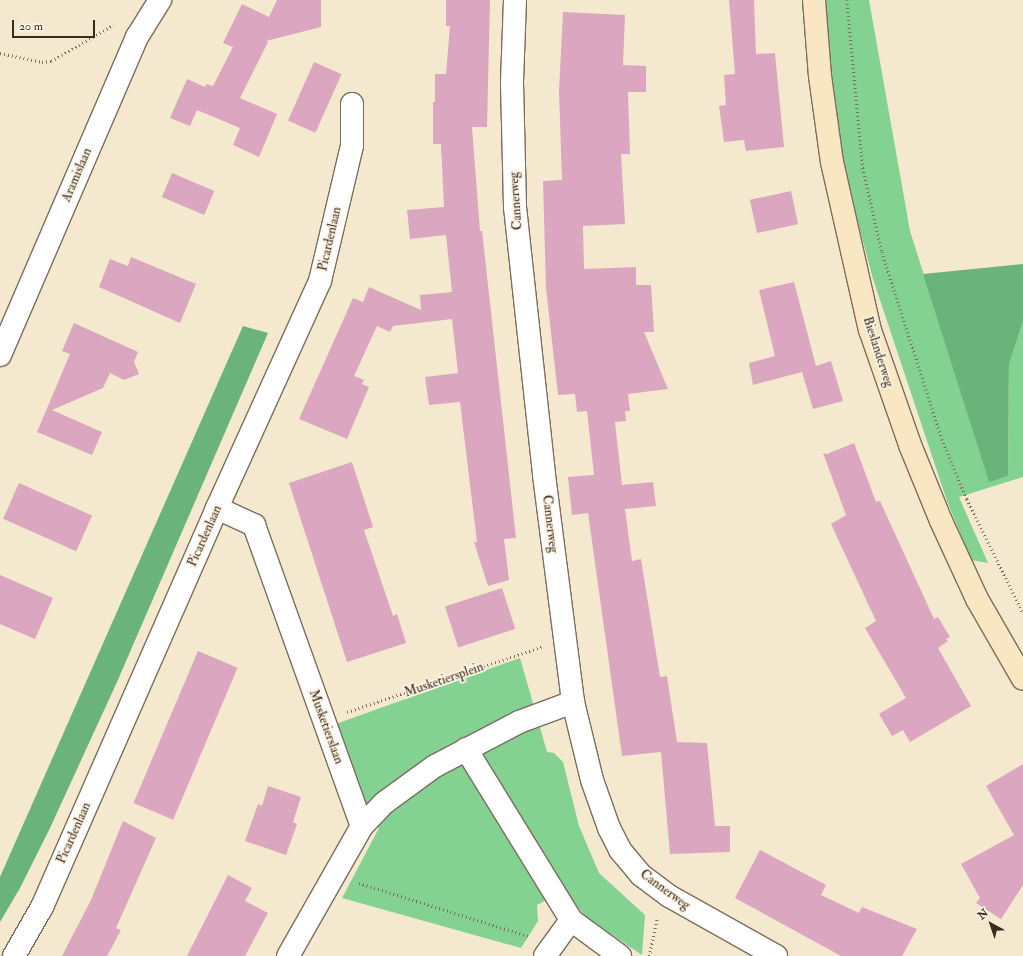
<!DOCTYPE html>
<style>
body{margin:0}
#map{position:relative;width:1023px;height:956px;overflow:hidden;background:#f4e9ce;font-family:"IM FELL Double Pica",serif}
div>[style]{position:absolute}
.green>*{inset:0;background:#83d292}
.forest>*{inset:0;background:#6ab47c}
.building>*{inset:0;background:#dba6c0;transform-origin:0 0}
.path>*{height:2.5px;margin-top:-1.25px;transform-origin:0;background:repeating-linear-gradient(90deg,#7c6d5c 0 1px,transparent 0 4px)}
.roads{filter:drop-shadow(1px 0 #7c6d5c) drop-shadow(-1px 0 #7c6d5c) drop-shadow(0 1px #7c6d5c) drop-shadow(0 -1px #7c6d5c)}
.minor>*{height:22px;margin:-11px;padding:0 11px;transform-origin:11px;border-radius:11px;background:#fff}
.tertiary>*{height:22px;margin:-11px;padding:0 11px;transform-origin:11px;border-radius:11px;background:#fff}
.secondary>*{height:22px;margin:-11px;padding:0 11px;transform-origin:11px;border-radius:11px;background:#f9e7c3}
span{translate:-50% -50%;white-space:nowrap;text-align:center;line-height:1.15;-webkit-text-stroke:3.5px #fcf5e5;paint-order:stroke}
.street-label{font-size:13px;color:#3b2a1e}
.north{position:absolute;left:971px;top:904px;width:40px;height:40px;-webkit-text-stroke:3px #fcf5e5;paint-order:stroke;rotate:320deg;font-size:11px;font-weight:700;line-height:16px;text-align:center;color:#3b2a1e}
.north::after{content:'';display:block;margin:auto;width:14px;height:18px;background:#3b2a1e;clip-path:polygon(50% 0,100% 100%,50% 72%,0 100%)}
.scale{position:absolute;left:12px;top:20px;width:83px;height:18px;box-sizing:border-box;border:2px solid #3b2a1e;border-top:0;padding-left:5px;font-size:12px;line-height:14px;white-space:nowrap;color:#3b2a1e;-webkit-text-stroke:3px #fcf5e5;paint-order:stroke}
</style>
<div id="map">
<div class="green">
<div style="clip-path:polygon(824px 0,869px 0,910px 231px,989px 481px,1008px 476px,1009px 365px,1023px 321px,1023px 477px,959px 497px,988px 563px,971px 560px,947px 501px,873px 279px,840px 155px,826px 42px)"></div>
<div style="clip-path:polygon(520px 658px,547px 752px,554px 753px,563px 762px,579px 826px,599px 873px,645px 915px,642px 955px,586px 917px,564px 891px,537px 905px,538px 921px,521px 948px,342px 898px,379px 828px,364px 814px,333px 725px)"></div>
</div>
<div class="forest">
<div style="clip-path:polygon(1023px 264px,1023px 321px,1009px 365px,1008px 476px,989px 482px,923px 274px)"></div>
<div style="clip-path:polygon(243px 326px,268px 333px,117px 682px,50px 828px,20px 888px,0 922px,0 877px)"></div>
</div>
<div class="building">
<div style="clip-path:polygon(277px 0,321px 0,321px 27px,266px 41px,268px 42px,240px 98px,277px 114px,259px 157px,233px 145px,240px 128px,197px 110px,190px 126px,170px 118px,187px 79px,205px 87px,206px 84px,213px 86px,233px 47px,223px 43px,242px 4px,269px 17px)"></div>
<div style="clip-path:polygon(446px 0,490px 0,487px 127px,472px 127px,480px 231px,482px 231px,516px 538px,504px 539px,509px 580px,488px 586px,474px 542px,477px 542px,460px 402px,429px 405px,425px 377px,458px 373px,452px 319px,393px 326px,390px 332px,377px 326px,354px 376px,364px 380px,362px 384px,369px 387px,347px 439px,299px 419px,353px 298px,363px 302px,369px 287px,421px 310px,420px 295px,452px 292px,446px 235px,410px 239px,407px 210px,444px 207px,441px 144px,433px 144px,433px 102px,435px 102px,435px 74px,446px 74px,450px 26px,446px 26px)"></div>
<div style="clip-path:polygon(729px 0,754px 0,756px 54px,775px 53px,784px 147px,746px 151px,744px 140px,724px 142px,719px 106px,726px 105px,724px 75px,735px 74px)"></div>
<div style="clip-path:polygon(563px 12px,625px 15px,623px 65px,646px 66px,646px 92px,628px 92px,630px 154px,621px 154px,625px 224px,583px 226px,584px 269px,636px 267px,636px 285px,651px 285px,654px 332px,644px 332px,668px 389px,628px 394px,630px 411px,625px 411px,626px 421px,615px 422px,622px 485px,653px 482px,656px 506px,625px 509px,632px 561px,641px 559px,660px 677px,667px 676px,677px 742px,707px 743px,715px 826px,730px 826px,730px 852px,670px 854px,661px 752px,622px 756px,588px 513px,572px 515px,568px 477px,594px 475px,587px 411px,577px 412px,575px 394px,558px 395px,546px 288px,543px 181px,562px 180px,559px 91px)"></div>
<div style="left:314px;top:62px;width:30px;height:64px;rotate:24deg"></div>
<div style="left:172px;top:173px;width:46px;height:26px;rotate:23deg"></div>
<div style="left:791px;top:191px;width:34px;height:42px;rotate:78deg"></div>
<div style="clip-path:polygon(131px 257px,196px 284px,180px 323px,99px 287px,110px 259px,128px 266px)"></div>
<div style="clip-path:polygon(794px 282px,816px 366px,831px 361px,843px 401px,813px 409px,802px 372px,753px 385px,749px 363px,775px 356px,759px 290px)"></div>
<div style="clip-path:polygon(74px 323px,138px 352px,134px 362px,139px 374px,124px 380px,110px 373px,103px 388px,52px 410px,102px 432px,92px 455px,37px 432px,70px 354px,62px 351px)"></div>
<div style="clip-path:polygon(854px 443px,876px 502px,880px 501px,934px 619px,938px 617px,950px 637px,946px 639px,948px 641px,938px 648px,971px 706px,910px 742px,903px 730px,892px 736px,879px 714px,906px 698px,865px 628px,876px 621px,831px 524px,846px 515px,823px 453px,827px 454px)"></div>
<div style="clip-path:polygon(352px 462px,373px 527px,364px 530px,393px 616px,397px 614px,406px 643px,347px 662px,289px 483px)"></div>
<div style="left:19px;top:483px;width:80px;height:39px;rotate:24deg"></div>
<div style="clip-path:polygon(0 575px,53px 598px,35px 639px,0 624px)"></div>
<div style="left:502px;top:588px;width:43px;height:60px;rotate:72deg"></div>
<div style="left:198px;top:651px;width:43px;height:165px;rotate:23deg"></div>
<div style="clip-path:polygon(1023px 764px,1023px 885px,1001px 919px,976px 903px,980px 898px,961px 864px,1014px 835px,986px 786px)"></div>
<div style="clip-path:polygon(268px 786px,301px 797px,293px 822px,297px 824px,286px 855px,245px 841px,258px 804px,262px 806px)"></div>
<div style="clip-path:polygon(123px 821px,156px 838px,116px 928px,121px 930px,107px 956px,62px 956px,91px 900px)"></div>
<div style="clip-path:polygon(760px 850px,826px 885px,821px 895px,859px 913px,862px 907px,917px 929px,902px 956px,841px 956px,735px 898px)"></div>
<div style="clip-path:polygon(228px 875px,252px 888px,245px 901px,268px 913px,245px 956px,187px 956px)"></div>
</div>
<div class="path">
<div style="left:847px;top:0;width:169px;rotate:84.6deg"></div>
<div style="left:863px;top:168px;width:86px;rotate:77.3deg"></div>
<div style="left:882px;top:252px;width:196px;rotate:72.2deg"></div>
<div style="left:942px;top:439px;width:65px;rotate:67.4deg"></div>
<div style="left:967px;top:499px;width:127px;rotate:63.8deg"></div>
<div style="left:0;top:53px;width:43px;rotate:12.1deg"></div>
<div style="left:42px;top:62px;width:9px;rotate:-6deg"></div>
<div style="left:51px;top:61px;width:72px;rotate:-30.1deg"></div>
<div style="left:347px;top:712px;width:205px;rotate:-18.5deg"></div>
<div style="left:359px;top:883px;width:177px;rotate:17.4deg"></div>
<div style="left:649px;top:956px;width:40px;rotate:-78deg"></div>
</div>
<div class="roads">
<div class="minor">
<div style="left:515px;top:0;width:83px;rotate:92.1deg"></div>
<div style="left:512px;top:83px;width:124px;rotate:88.6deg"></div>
<div style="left:515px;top:207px;width:270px;rotate:83.8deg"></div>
<div style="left:544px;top:475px;width:229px;rotate:82.7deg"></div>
<div style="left:573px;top:702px;width:80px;rotate:76.3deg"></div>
<div style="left:592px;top:780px;width:51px;rotate:70.5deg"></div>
<div style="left:609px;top:828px;width:25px;rotate:63deg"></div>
<div style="left:620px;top:850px;width:33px;rotate:50deg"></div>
<div style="left:641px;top:875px;width:35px;rotate:37deg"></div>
<div style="left:669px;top:896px;width:123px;rotate:29.3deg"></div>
<div style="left:217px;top:508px;width:41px;rotate:24.7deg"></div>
<div style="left:254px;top:525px;width:320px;rotate:70.3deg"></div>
<div style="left:362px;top:826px;width:150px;rotate:119.6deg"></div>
<div style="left:466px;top:749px;width:201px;rotate:58.4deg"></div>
<div style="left:571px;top:920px;width:61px;rotate:36.3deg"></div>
<div style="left:362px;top:826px;width:32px;rotate:-46deg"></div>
<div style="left:384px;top:803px;width:63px;rotate:-36deg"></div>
<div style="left:435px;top:766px;width:95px;rotate:-27.6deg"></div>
<div style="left:519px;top:722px;width:58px;rotate:-20.3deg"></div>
<div style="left:14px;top:956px;width:56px;rotate:-60.3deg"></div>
<div style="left:42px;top:907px;width:436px;rotate:-66.3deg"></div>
<div style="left:217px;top:508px;width:249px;rotate:-65.6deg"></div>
<div style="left:320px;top:281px;width:139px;rotate:-76.7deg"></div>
<div style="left:352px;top:146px;width:42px;rotate:-90deg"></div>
<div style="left:545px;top:956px;width:44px;rotate:-54.2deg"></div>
</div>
<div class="tertiary">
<div style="left:0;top:355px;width:346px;rotate:-66.7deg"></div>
<div style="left:137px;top:37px;width:44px;rotate:-58.1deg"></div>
</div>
<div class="secondary">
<div style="left:814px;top:0;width:76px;rotate:85.5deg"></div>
<div style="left:820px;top:76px;width:87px;rotate:82.1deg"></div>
<div style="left:832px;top:162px;width:172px;rotate:77.3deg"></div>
<div style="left:870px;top:330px;width:122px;rotate:70.8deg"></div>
<div style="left:910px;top:445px;width:82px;rotate:67.8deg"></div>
<div style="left:941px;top:521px;width:86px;rotate:65.2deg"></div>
<div style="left:977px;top:599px;width:92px;rotate:60.1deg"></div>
</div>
</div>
<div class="street-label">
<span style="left:77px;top:175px;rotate:-67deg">Aramislaan</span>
<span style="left:516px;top:201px;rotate:-94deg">Cannerweg</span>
<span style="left:330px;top:239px;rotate:-77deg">Picardenlaan</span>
<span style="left:878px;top:352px;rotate:72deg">Bieslanderweg</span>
<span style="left:550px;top:524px;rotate:83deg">Cannerweg</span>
<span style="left:205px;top:536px;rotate:-66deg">Picardenlaan</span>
<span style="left:444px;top:680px;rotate:-19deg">Musketiersplein</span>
<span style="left:326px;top:727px;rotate:70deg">Musketierslaan</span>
<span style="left:74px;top:833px;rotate:-66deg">Picardenlaan</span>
<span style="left:665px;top:890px;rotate:36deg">Cannerweg</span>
</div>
<div class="north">N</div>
<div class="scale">20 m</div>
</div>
